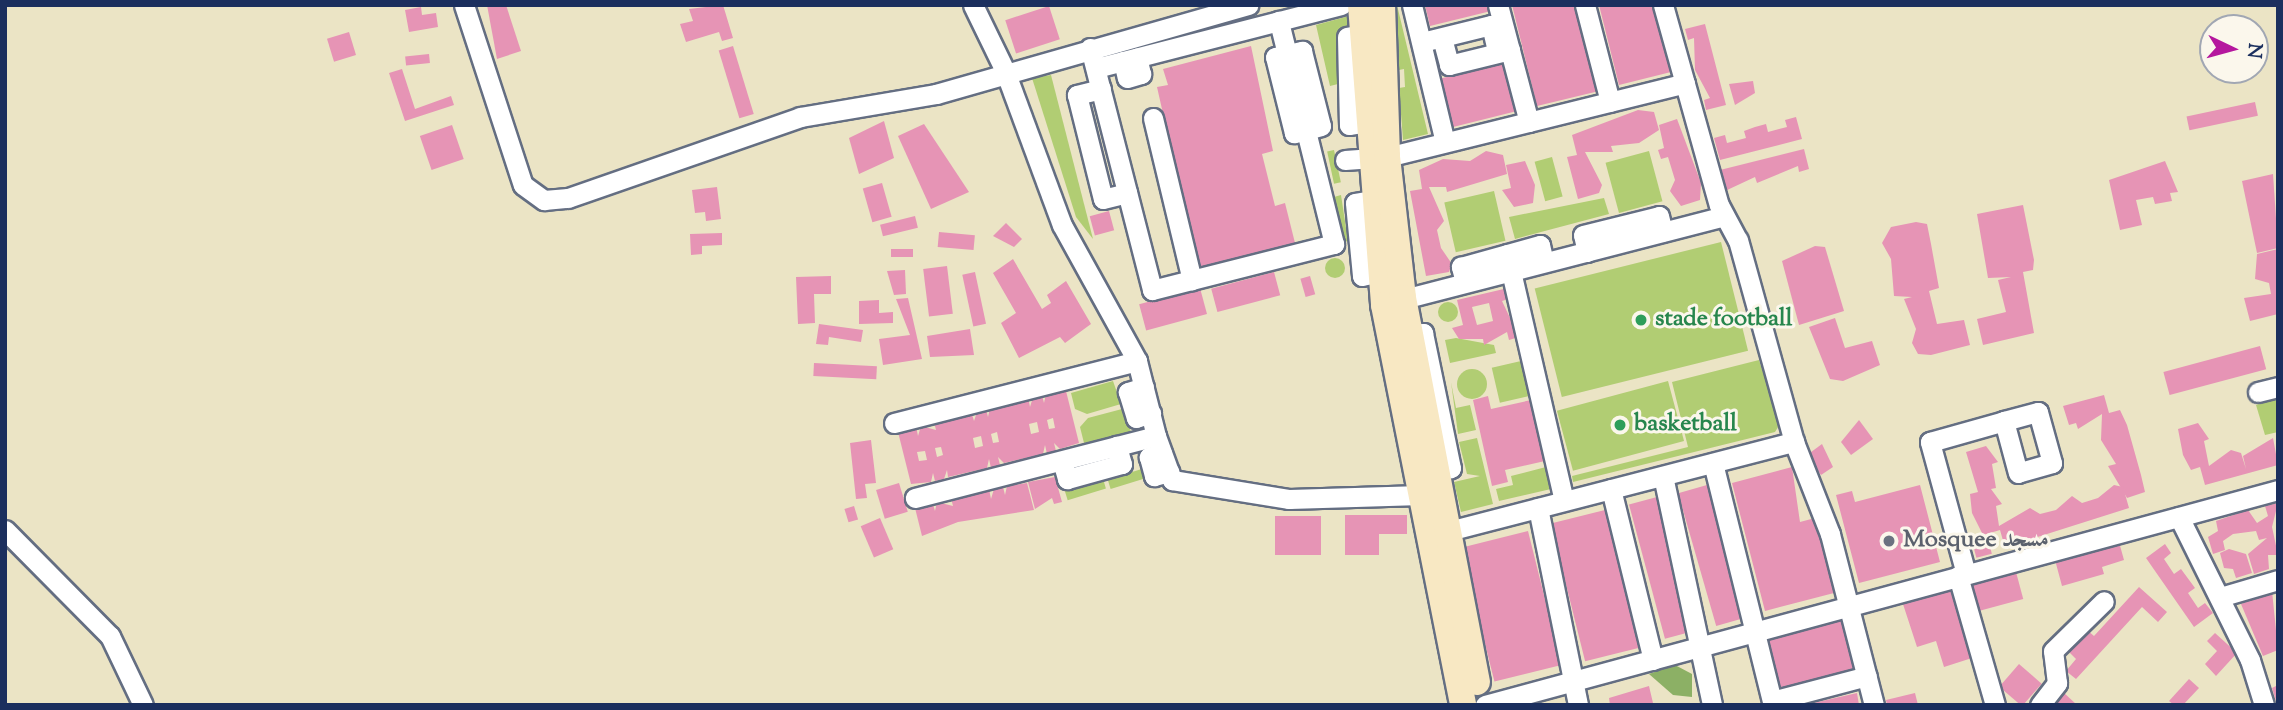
<!DOCTYPE html>
<meta charset="utf-8">
<style>
body{margin:0}
#map{position:relative;width:2283px;height:710px;overflow:hidden;background:#ebe4c5;font-family:"Sorts Mill Goudy",Amiri,serif}
div>[style]{position:absolute}
.green>*{inset:0;background:#b1cd73;transform-origin:0 0}
.round{border-radius:50%}
.forest>*{inset:0;background:#8cb065}
.building>*{inset:0;background:#e694b5;transform-origin:0 0}
.roads{filter:drop-shadow(2px 0 #646e82) drop-shadow(-2px 0 #646e82) drop-shadow(0 2px #646e82) drop-shadow(0 -2px #646e82)}
.street>*{height:19px;margin:-9.5px;padding:0 9.5px;transform-origin:9.5px;border-radius:9.5px;background:#fff}
.secondary>*{height:26px;margin:-13px;padding:0 13px;transform-origin:13px;border-radius:13px;background:#f8e8c3}
.dots>*{width:19px;height:19px;translate:-50% -50%;box-sizing:border-box;border:4px solid #fbf7ec;border-radius:50%}
span{translate:-50% -50%;white-space:nowrap;text-align:center;line-height:1.15;-webkit-text-stroke:6px #fbf7ec;paint-order:stroke}
.leisure-label{font-size:24px;color:#27864d;font-weight:700}
.left{translate:0 -50%;text-align:left}
.worship-label{font-size:24px;color:#5b616d;font-weight:700}
.frame{position:absolute;inset:0;border:7px solid #1b2f5e;pointer-events:none}
.north{position:absolute;left:2199px;top:14px;width:70px;height:70px;box-sizing:border-box;background:#fbf7ec;border:2px solid #a1a7b3;border-radius:50%;rotate:95deg;font-size:19px;font-weight:700;line-height:28px;text-align:center;color:#1b2f5e}
.north::after{content:'';display:block;margin:auto;width:24px;height:32px;background:#b5179e;clip-path:polygon(50% 0,100% 100%,50% 72%,0 100%)}
</style>
<div id="map">
<div class="green">
<div style="clip-path:polygon(1397px 5px,1428px 134px,1403px 140px,1399px 88px,1405px 87px,1404px 69px,1399px 70px)"></div>
<div style="clip-path:polygon(1349px 16px,1349px 27px,1338px 31px,1338px 84px,1330px 86px,1316px 25px)"></div>
<div style="clip-path:polygon(1051px 75px,1093px 239px,1076px 217px,1032px 78px)"></div>
<div style="left:1334px;top:150px;width:33px;height:7px;rotate:78deg"></div>
<div style="left:1649px;top:151px;width:52px;height:45px;rotate:75deg"></div>
<div style="left:1552px;top:157px;width:41px;height:18px;rotate:75deg"></div>
<div style="left:1494px;top:191px;width:51px;height:51px;rotate:77deg"></div>
<div style="clip-path:polygon(1341px 195px,1348px 241px,1344px 242px,1334px 197px)"></div>
<div style="clip-path:polygon(1604px 198px,1609px 214px,1515px 239px,1509px 217px)"></div>
<div style="left:1721px;top:242px;width:112px;height:192px;rotate:76deg"></div>
<div class="round" style="left:1325px;top:258px;width:20px;height:20px"></div>
<div class="round" style="left:1438px;top:302px;width:20px;height:20px"></div>
<div style="clip-path:polygon(1456px 338px,1494px 345px,1496px 353px,1450px 363px,1445px 340px)"></div>
<div style="clip-path:polygon(1759px 360px,1780px 424px,1775px 432px,1573px 482px,1572px 476px,1688px 447px,1672px 382px)"></div>
<div style="left:1521px;top:361px;width:36px;height:30px;rotate:77deg"></div>
<div class="round" style="left:1457px;top:369px;width:30px;height:30px"></div>
<div style="clip-path:polygon(1113px 381px,1121px 404px,1087px 414px,1075px 409px,1071px 393px)"></div>
<div style="left:1668px;top:381px;width:62px;height:115px;rotate:75deg"></div>
<div style="clip-path:polygon(1451px 382px,1456px 408px,1470px 405px,1476px 430px,1458px 434px)"></div>
<div style="clip-path:polygon(2278px 398px,2278px 432px,2265px 435px,2256px 405px)"></div>
<div style="clip-path:polygon(1122px 409px,1131px 432px,1084px 443px,1080px 427px,1088px 418px)"></div>
<div style="clip-path:polygon(1477px 438px,1493px 504px,1461px 512px,1454px 482px,1480px 476px,1467px 474px,1459px 442px)"></div>
<div style="clip-path:polygon(1546px 467px,1551px 489px,1499px 501px,1496px 489px,1513px 485px,1511px 476px)"></div>
<div style="left:1145px;top:468px;width:10px;height:39px;rotate:73deg"></div>
<div style="left:1103px;top:479px;width:10px;height:40px;rotate:73deg"></div>
</div>
<div class="forest">
<div style="clip-path:polygon(1675px 665px,1692px 674px,1692px 697px,1673px 695px,1649px 674px)"></div>
</div>
<div class="building">
<div style="clip-path:polygon(487px 5px,506px 5px,521px 51px,497px 59px)"></div>
<div style="clip-path:polygon(723px 5px,733px 38px,722px 41px,719px 32px,686px 42px,680px 24px,693px 21px,689px 9px)"></div>
<div style="clip-path:polygon(1425px 5px,1490px 5px,1491px 11px,1430px 26px)"></div>
<div style="clip-path:polygon(1512px 5px,1578px 5px,1599px 91px,1537px 106px)"></div>
<div style="clip-path:polygon(1599px 5px,1655px 5px,1671px 72px,1619px 85px)"></div>
<div style="left:1049px;top:6px;width:35px;height:46px;rotate:72deg"></div>
<div style="clip-path:polygon(421px 7px,422px 15px,436px 13px,438px 27px,409px 32px,405px 10px)"></div>
<div style="clip-path:polygon(1705px 24px,1726px 105px,1706px 110px,1704px 100px,1710px 98px,1695px 70px,1694px 38px,1688px 40px,1685px 29px)"></div>
<div style="left:349px;top:32px;width:24px;height:23px;rotate:73deg"></div>
<div style="left:733px;top:46px;width:71px;height:15px;rotate:73deg"></div>
<div style="clip-path:polygon(1251px 46px,1273px 151px,1262px 154px,1275px 206px,1285px 203px,1295px 243px,1198px 269px,1157px 87px,1168px 85px,1163px 69px)"></div>
<div style="left:429px;top:54px;width:9px;height:24px;rotate:84deg"></div>
<div style="left:1503px;top:63px;width:50px;height:66px;rotate:76deg"></div>
<div style="clip-path:polygon(402px 69px,415px 109px,451px 96px,454px 105px,405px 121px,389px 73px)"></div>
<div style="clip-path:polygon(1753px 81px,1755px 93px,1735px 105px,1729px 84px)"></div>
<div style="left:2255px;top:102px;width:14px;height:70px;rotate:78deg"></div>
<div style="clip-path:polygon(1638px 110px,1654px 112px,1659px 130px,1639px 143px,1611px 146px,1613px 152px,1585px 152px,1602px 185px,1599px 193px,1578px 199px,1567px 157px,1577px 155px,1572px 135px)"></div>
<div style="clip-path:polygon(1796px 117px,1802px 139px,1720px 160px,1714px 138px,1725px 135px,1727px 143px,1746px 138px,1744px 131px,1755px 127px,1766px 124px,1768px 132px,1787px 127px,1785px 120px)"></div>
<div style="clip-path:polygon(1677px 119px,1701px 183px,1700px 200px,1681px 206px,1670px 191px,1675px 180px,1668px 157px,1661px 159px,1658px 150px,1664px 148px,1659px 125px)"></div>
<div style="clip-path:polygon(884px 121px,894px 158px,859px 174px,849px 138px)"></div>
<div style="clip-path:polygon(924px 124px,969px 192px,931px 209px,898px 136px)"></div>
<div style="left:452px;top:125px;width:36px;height:34px;rotate:71deg"></div>
<div style="clip-path:polygon(1804px 149px,1809px 169px,1799px 172px,1798px 166px,1757px 183px,1755px 177px,1725px 191px,1720px 170px)"></div>
<div style="clip-path:polygon(1486px 151px,1503px 155px,1507px 174px,1447px 192px,1446px 187px,1429px 187px,1444px 221px,1437px 230px,1441px 248px,1452px 264px,1449px 272px,1426px 276px,1410px 191px,1422px 189px,1419px 170px,1443px 159px,1470px 161px)"></div>
<div style="clip-path:polygon(1525px 161px,1535px 185px,1533px 203px,1514px 207px,1502px 190px,1511px 188px,1506px 165px)"></div>
<div style="clip-path:polygon(2165px 161px,2178px 192px,2170px 193px,2172px 201px,2155px 204px,2153px 197px,2136px 200px,2142px 225px,2120px 230px,2109px 180px)"></div>
<div style="clip-path:polygon(2273px 174px,2278px 248px,2257px 253px,2242px 181px)"></div>
<div style="left:882px;top:183px;width:35px;height:20px;rotate:74deg"></div>
<div style="clip-path:polygon(717px 187px,721px 219px,706px 221px,705px 212px,695px 213px,692px 190px)"></div>
<div style="clip-path:polygon(2023px 205px,2034px 260px,2033px 270px,2023px 272px,2034px 333px,1983px 345px,1977px 319px,2006px 312px,1998px 280px,2011px 277px,1988px 278px,1977px 214px)"></div>
<div style="left:1109px;top:211px;width:20px;height:20px;rotate:75deg"></div>
<div style="left:915px;top:216px;width:12px;height:36px;rotate:76deg"></div>
<div style="clip-path:polygon(1916px 222px,1927px 224px,1931px 244px,1939px 288px,1929px 291px,1937px 324px,1964px 320px,1970px 345px,1931px 355px,1918px 354px,1912px 343px,1916px 329px,1904px 299px,1912px 297px,1894px 296px,1891px 259px,1882px 243px,1891px 227px)"></div>
<div style="clip-path:polygon(1006px 223px,1022px 239px,1014px 247px,993px 236px)"></div>
<div style="left:939px;top:232px;width:36px;height:15px;rotate:5deg"></div>
<div style="clip-path:polygon(722px 233px,722px 245px,702px 246px,702px 254px,691px 255px,690px 234px)"></div>
<div style="clip-path:polygon(1815px 246px,1825px 247px,1844px 311px,1799px 325px,1782px 261px)"></div>
<div style="left:891px;top:249px;width:22px;height:8px"></div>
<div style="clip-path:polygon(2278px 249px,2278px 314px,2250px 321px,2244px 298px,2271px 294px,2269px 283px,2255px 279px,2257px 254px)"></div>
<div style="clip-path:polygon(1013px 259px,1042px 309px,1051px 303px,1047px 295px,1066px 281px,1091px 324px,1065px 343px,1060px 337px,1019px 358px,1001px 323px,1016px 313px,993px 273px)"></div>
<div style="left:947px;top:266px;width:48px;height:24px;rotate:83deg"></div>
<div style="clip-path:polygon(905px 270px,906px 294px,894px 295px,887px 271px)"></div>
<div style="left:975px;top:272px;width:53px;height:13px;rotate:78deg"></div>
<div style="left:1274px;top:272px;width:24px;height:65px;rotate:75deg"></div>
<div style="clip-path:polygon(831px 276px,831px 294px,814px 294px,815px 323px,798px 324px,796px 277px)"></div>
<div style="left:1310px;top:276px;width:19px;height:10px;rotate:74deg"></div>
<div style="left:1200px;top:288px;width:27px;height:63px;rotate:75deg"></div>
<div style="clip-path:polygon(evenodd,1508px 288px,1511px 298px,1502px 301px,1519px 337px,1509px 340px,1507px 332px,1484px 345px,1483px 339px,1459px 339px,1452px 328px,1463px 325px,1457px 300px,1508px 288px,1489px 303px,1493px 321px,1477px 325px,1472px 307px,1489px 303px)"></div>
<div style="clip-path:polygon(908px 298px,922px 359px,883px 365px,879px 339px,910px 335px,896px 299px)"></div>
<div style="clip-path:polygon(879px 300px,879px 313px,893px 312px,893px 323px,859px 324px,859px 301px)"></div>
<div style="clip-path:polygon(1835px 318px,1845px 348px,1872px 341px,1880px 365px,1843px 381px,1830px 379px,1809px 327px)"></div>
<div style="clip-path:polygon(819px 324px,863px 330px,861px 342px,829px 337px,828px 345px,816px 344px)"></div>
<div style="clip-path:polygon(970px 329px,974px 355px,930px 357px,927px 336px)"></div>
<div style="left:2260px;top:346px;width:24px;height:100px;rotate:75deg"></div>
<div style="left:814px;top:363px;width:63px;height:13px;rotate:3deg"></div>
<div style="clip-path:polygon(evenodd,1066px 391px,1079px 443px,1060px 449px,1054px 443px,1056px 451px,1047px 454px,1045px 445px,1043px 454px,1004px 463px,998px 457px,1000px 465px,991px 468px,989px 459px,987px 468px,948px 477px,947px 470px,944px 479px,935px 481px,933px 473px,931px 482px,911px 484px,898px 432px,916px 426px,918px 436px,921px 426px,936px 430px,934px 422px,971px 411px,974px 421px,977px 412px,986px 409px,988px 417px,990px 408px,1028px 397px,1030px 407px,1033px 397px,1042px 395px,1044px 403px,1046px 394px,1066px 391px,1053px 418px,1055px 428px,1049px 429px,1047px 420px,1053px 418px,1066px 391px,1037px 422px,1039px 432px,1031px 434px,1029px 424px,1037px 422px,1066px 391px,997px 432px,999px 442px,993px 443px,991px 434px,997px 432px,1066px 391px,981px 436px,983px 446px,975px 448px,973px 438px,981px 436px,1066px 391px,941px 447px,943px 455px,937px 457px,935px 448px,941px 447px,1066px 391px,925px 451px,927px 460px,919px 461px,917px 452px,925px 451px)"></div>
<div style="clip-path:polygon(2104px 395px,2109px 413px,2120px 410px,2127px 425px,2141px 475px,2145px 492px,2127px 498px,2108px 466px,2116px 464px,2101px 440px,2102px 414px,2078px 429px,2076px 423px,2069px 425px,2063px 406px)"></div>
<div style="clip-path:polygon(1488px 396px,1491px 409px,1531px 400px,1545px 461px,1505px 470px,1508px 482px,1492px 486px,1473px 400px)"></div>
<div style="clip-path:polygon(1859px 420px,1873px 439px,1851px 455px,1841px 442px)"></div>
<div style="clip-path:polygon(2198px 423px,2209px 439px,2204px 441px,2209px 466px,2231px 450px,2241px 453px,2246px 469px,2243px 456px,2273px 438px,2278px 465px,2205px 485px,2200px 467px,2191px 470px,2183px 455px,2178px 429px)"></div>
<div style="clip-path:polygon(871px 440px,876px 483px,865px 484px,867px 498px,856px 499px,850px 443px)"></div>
<div style="clip-path:polygon(1822px 444px,1833px 467px,1821px 475px,1807px 455px)"></div>
<div style="clip-path:polygon(1986px 446px,1998px 462px,1992px 464px,1996px 488px,1991px 489px,2002px 504px,1996px 506px,1999px 526px,2030px 508px,2040px 514px,2056px 510px,2072px 496px,2082px 503px,2098px 498px,2114px 485px,2123px 487px,2129px 508px,2022px 542px,2004px 544px,2000px 530px,1983px 535px,1972px 513px,1970px 494px,1978px 492px,1966px 452px)"></div>
<div style="clip-path:polygon(1792px 467px,1800px 522px,1815px 518px,1834px 593px,1765px 611px,1732px 483px)"></div>
<div style="clip-path:polygon(1055px 477px,1062px 502px,1054px 504px,1052px 498px,1035px 509px,1028px 482px)"></div>
<div style="left:899px;top:483px;width:30px;height:24px;rotate:73deg"></div>
<div style="clip-path:polygon(1027px 483px,1034px 510px,958px 522px,922px 536px,915px 508px,932px 501px,935px 511px,937px 502px,953px 506px,951px 498px,989px 489px,991px 499px,994px 489px,1003px 487px,1005px 495px,1007px 486px)"></div>
<div style="left:1707px;top:485px;width:138px;height:30px;rotate:74deg"></div>
<div style="clip-path:polygon(1920px 485px,1940px 562px,1859px 583px,1836px 495px,1852px 491px,1855px 502px)"></div>
<div style="left:1657px;top:497px;width:139px;height:29px;rotate:75deg"></div>
<div style="clip-path:polygon(2278px 503px,2272px 527px,2278px 555px,2268px 555px,2269px 569px,2254px 574px,2248px 554px,2267px 538px,2259px 540px,2256px 531px,2233px 534px,2223px 541px,2225px 550px,2213px 554px,2208px 537px,2218px 531px,2216px 521px,2248px 510px,2257px 523px,2268px 516px,2265px 506px)"></div>
<div style="left:854px;top:506px;width:14px;height:10px;rotate:73deg"></div>
<div style="left:1609px;top:509px;width:142px;height:60px;rotate:76deg"></div>
<div style="clip-path:polygon(1345px 515px,1407px 515px,1407px 534px,1379px 534px,1379px 555px,1345px 555px)"></div>
<div style="left:1275px;top:516px;width:46px;height:39px"></div>
<div style="left:880px;top:518px;width:34px;height:21px;rotate:67deg"></div>
<div style="left:1528px;top:531px;width:138px;height:69px;rotate:76deg"></div>
<div style="clip-path:polygon(2119px 542px,2124px 560px,2102px 567px,2104px 574px,2062px 586px,2055px 560px)"></div>
<div style="left:1989px;top:543px;width:11px;height:16px;rotate:75deg"></div>
<div style="clip-path:polygon(2165px 544px,2171px 553px,2164px 559px,2174px 574px,2181px 569px,2195px 588px,2188px 593px,2198px 608px,2205px 603px,2213px 613px,2194px 627px,2146px 558px)"></div>
<div style="clip-path:polygon(2229px 549px,2246px 554px,2252px 573px,2236px 578px,2233px 569px,2224px 568px,2220px 553px)"></div>
<div style="left:2016px;top:572px;width:28px;height:47px;rotate:75deg"></div>
<div style="clip-path:polygon(1949px 586px,1972px 658px,1944px 667px,1936px 641px,1917px 647px,1902px 601px)"></div>
<div style="clip-path:polygon(2139px 587px,2167px 612px,2158px 622px,2142px 607px,2076px 679px,2066px 671px,2076px 659px,2068px 651px,2087px 630px,2094px 636px)"></div>
<div style="clip-path:polygon(2272px 591px,2278px 650px,2263px 656px,2241px 604px)"></div>
<div style="left:1842px;top:616px;width:55px;height:79px;rotate:76deg"></div>
<div style="clip-path:polygon(2215px 633px,2237px 653px,2216px 676px,2205px 664px,2217px 651px,2207px 641px)"></div>
<div style="left:2019px;top:664px;width:30px;height:30px;rotate:41deg"></div>
<div style="clip-path:polygon(2189px 679px,2199px 688px,2183px 705px,2174px 705px,2169px 701px)"></div>
<div style="clip-path:polygon(2278px 685px,2278px 704px,2277px 704px,2272px 688px)"></div>
<div style="clip-path:polygon(1649px 686px,1653px 703px,1663px 705px,1610px 705px,1609px 698px)"></div>
<div style="clip-path:polygon(2063px 692px,2077px 705px,2051px 705px)"></div>
<div style="clip-path:polygon(1857px 693px,1859px 705px,1809px 705px,1809px 704px)"></div>
<div style="clip-path:polygon(1915px 693px,1918px 705px,1887px 705px,1886px 700px)"></div>
</div>
<div class="roads">
<div class="street">
<div style="left:464px;top:5px;width:189px;rotate:71.9deg"></div>
<div style="left:523px;top:185px;width:26px;rotate:36deg"></div>
<div style="left:544px;top:200px;width:24px;rotate:-5deg"></div>
<div style="left:568px;top:198px;width:246px;rotate:-19.2deg"></div>
<div style="left:800px;top:117px;width:138px;rotate:-9.6deg"></div>
<div style="left:936px;top:94px;width:325px;rotate:-15.9deg"></div>
<div style="left:973px;top:5px;width:73px;rotate:64.1deg"></div>
<div style="left:1005px;top:71px;width:164px;rotate:69.7deg"></div>
<div style="left:1062px;top:225px;width:155px;rotate:61.1deg"></div>
<div style="left:1412px;top:5px;width:141px;rotate:76.5deg"></div>
<div style="left:1498px;top:5px;width:121px;rotate:75.2deg"></div>
<div style="left:1585px;top:5px;width:100px;rotate:75.5deg"></div>
<div style="left:1663px;top:5px;width:208px;rotate:74.4deg"></div>
<div style="left:1719px;top:205px;width:40px;rotate:62deg"></div>
<div style="left:1738px;top:240px;width:210px;rotate:74.5deg"></div>
<div style="left:1794px;top:442px;width:99px;rotate:68.6deg"></div>
<div style="left:1830px;top:534px;width:177px;rotate:75.6deg"></div>
<div style="left:1362px;top:34px;width:15px;rotate:169deg"></div>
<div style="left:1347px;top:37px;width:88px;rotate:88.7deg"></div>
<div style="left:1349px;top:125px;width:18px;rotate:-9deg"></div>
<div style="left:1442px;top:38px;width:28px;rotate:75deg"></div>
<div style="left:1449px;top:65px;width:63px;rotate:-13.8deg"></div>
<div style="left:1422px;top:42px;width:71px;rotate:-13.8deg"></div>
<div style="left:1491px;top:25px;width:23px;rotate:77deg"></div>
<div style="left:1090px;top:48px;width:250px;rotate:75.6deg"></div>
<div style="left:1152px;top:290px;width:188px;rotate:-14.2deg"></div>
<div style="left:1334px;top:244px;width:230px;rotate:-103.9deg"></div>
<div style="left:1302px;top:51px;width:77px;rotate:75.8deg"></div>
<div style="left:1321px;top:126px;width:28px;rotate:165deg"></div>
<div style="left:1294px;top:133px;width:78px;rotate:-104deg"></div>
<div style="left:1275px;top:57px;width:28px;rotate:-13deg"></div>
<div style="left:1123px;top:61px;width:17px;rotate:77deg"></div>
<div style="left:1127px;top:78px;width:15px;rotate:-16deg"></div>
<div style="left:1141px;top:74px;width:17px;rotate:-103deg"></div>
<div style="left:1096px;top:68px;width:253px;rotate:-14.4deg"></div>
<div style="left:1101px;top:89px;width:25px;rotate:166deg"></div>
<div style="left:1077px;top:95px;width:107px;rotate:76deg"></div>
<div style="left:1103px;top:199px;width:25px;rotate:-14deg"></div>
<div style="left:1153px;top:118px;width:167px;rotate:76.5deg"></div>
<div style="left:1345px;top:160px;width:42px;rotate:-4.1deg"></div>
<div style="left:1387px;top:157px;width:307px;rotate:-13.9deg"></div>
<div style="left:1373px;top:200px;width:18px;rotate:171deg"></div>
<div style="left:1355px;top:203px;width:73px;rotate:84.5deg"></div>
<div style="left:1362px;top:276px;width:19px;rotate:-12deg"></div>
<div style="left:1587px;top:252px;width:17px;rotate:-103deg"></div>
<div style="left:1583px;top:235px;width:78px;rotate:-14deg"></div>
<div style="left:1659px;top:216px;width:16px;rotate:76deg"></div>
<div style="left:1507px;top:254px;width:253px;rotate:77deg"></div>
<div style="left:1465px;top:282px;width:16px;rotate:-105deg"></div>
<div style="left:1461px;top:267px;width:82px;rotate:-15.6deg"></div>
<div style="left:1540px;top:245px;width:17px;rotate:77deg"></div>
<div style="left:1392px;top:302px;width:343px;rotate:-14.5deg"></div>
<div style="left:1410px;top:337px;width:14px;rotate:-17deg"></div>
<div style="left:1423px;top:333px;width:138px;rotate:78.3deg"></div>
<div style="left:1451px;top:468px;width:15px;rotate:169deg"></div>
<div style="left:1144px;top:387px;width:17px;rotate:163deg"></div>
<div style="left:1128px;top:392px;width:27px;rotate:73deg"></div>
<div style="left:1136px;top:418px;width:16px;rotate:-18deg"></div>
<div style="left:2258px;top:392px;width:21px;rotate:-14deg"></div>
<div style="left:894px;top:423px;width:251px;rotate:-14.3deg"></div>
<div style="left:1137px;top:361px;width:77px;rotate:75.8deg"></div>
<div style="left:1156px;top:436px;width:249px;rotate:165.6deg"></div>
<div style="left:1156px;top:436px;width:47px;rotate:70deg"></div>
<div style="left:1172px;top:480px;width:119px;rotate:9.2deg"></div>
<div style="left:1289px;top:499px;width:132px;rotate:-1.7deg"></div>
<div style="left:1162px;top:453px;width:14px;rotate:163deg"></div>
<div style="left:1149px;top:457px;width:20px;rotate:75deg"></div>
<div style="left:1154px;top:476px;width:16px;rotate:-15deg"></div>
<div style="left:1062px;top:461px;width:19px;rotate:74deg"></div>
<div style="left:1067px;top:479px;width:57px;rotate:-15.3deg"></div>
<div style="left:1122px;top:464px;width:19px;rotate:-106deg"></div>
<div style="left:1713px;top:463px;width:249px;rotate:76.1deg"></div>
<div style="left:1663px;top:476px;width:234px;rotate:77.9deg"></div>
<div style="left:1611px;top:489px;width:176px;rotate:76.2deg"></div>
<div style="left:1538px;top:508px;width:201px;rotate:78.5deg"></div>
<div style="left:2179px;top:517px;width:160px;rotate:63.6deg"></div>
<div style="left:2250px;top:660px;width:47px;rotate:72.7deg"></div>
<div style="left:5px;top:530px;width:149px;rotate:45.3deg"></div>
<div style="left:110px;top:636px;width:76px;rotate:64.4deg"></div>
<div style="left:1437px;top:534px;width:369px;rotate:-14.5deg"></div>
<div style="left:1966px;top:574px;width:137px;rotate:-105.3deg"></div>
<div style="left:1930px;top:442px;width:77px;rotate:-15.8deg"></div>
<div style="left:2004px;top:421px;width:35px;rotate:-15deg"></div>
<div style="left:2038px;top:412px;width:53px;rotate:74.6deg"></div>
<div style="left:2052px;top:463px;width:35px;rotate:164deg"></div>
<div style="left:2018px;top:473px;width:54px;rotate:-105.1deg"></div>
<div style="left:1958px;top:576px;width:134px;rotate:74deg"></div>
<div style="left:2220px;top:597px;width:60px;rotate:-16.3deg"></div>
<div style="left:1772px;top:701px;width:98px;rotate:-14.7deg"></div>
<div style="left:1485px;top:705px;width:822px;rotate:-15.17deg"></div>
<div style="left:2040px;top:705px;width:28px;rotate:-52deg"></div>
<div style="left:2057px;top:683px;width:32px;rotate:-97deg"></div>
<div style="left:2053px;top:651px;width:71px;rotate:-44.4deg"></div>
</div>
<div class="secondary">
<div style="left:1361px;top:5px;width:301px;rotate:85.6deg"></div>
<div style="left:1384px;top:305px;width:408px;rotate:78.8deg"></div>
<div style="left:1382px;top:5px;width:152px;rotate:88.1deg"></div>
<div style="left:1387px;top:157px;width:142px;rotate:83.5deg"></div>
<div style="left:1403px;top:298px;width:391px;rotate:79.1deg"></div>
</div>
</div>
<div class="dots">
<div style="left:1641px;top:320px;background:#2e9e5b"></div>
<div style="left:1620px;top:425px;background:#2e9e5b"></div>
<div style="left:1889px;top:541px;background:#6b7280"></div>
</div>
<div class="leisure-label">
<span class="left" style="left:1655px;top:320px">stade football</span>
<span class="left" style="left:1634px;top:425px">basketball</span>
</div>
<div class="worship-label">
<span class="left" style="left:1903px;top:541px">Mosquee مسجد</span>
</div>
<div class="frame"></div>
<div class="north">N</div>
</div>
